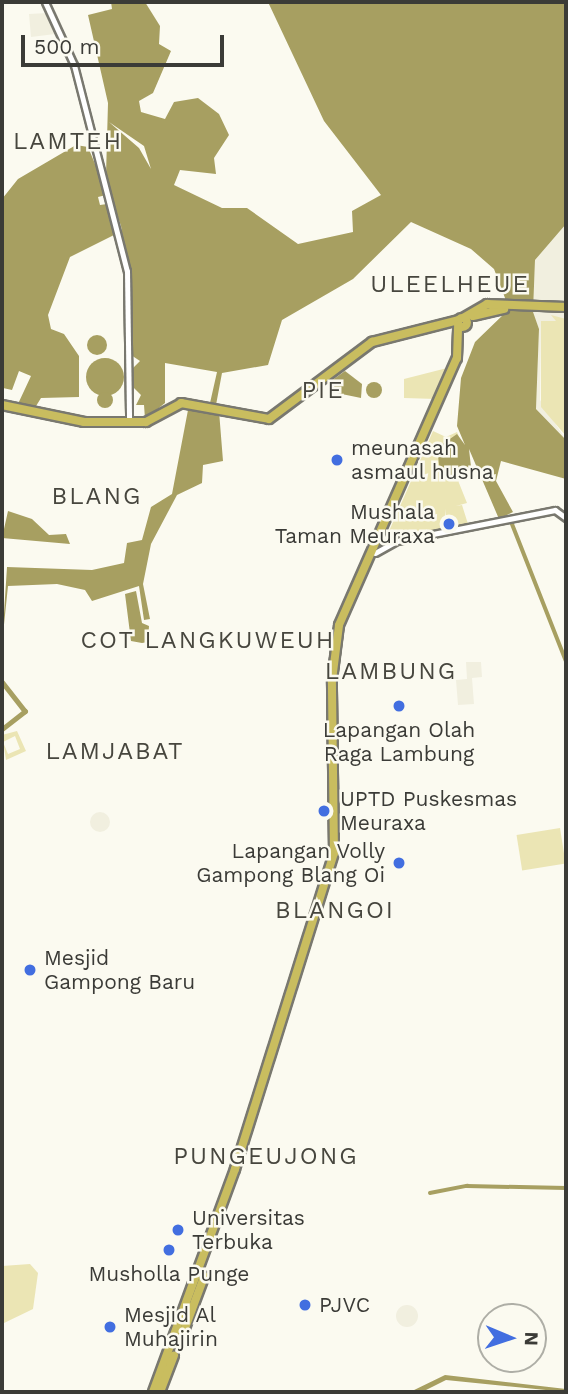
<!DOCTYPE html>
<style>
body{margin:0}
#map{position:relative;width:568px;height:1394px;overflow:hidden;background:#fbfaf0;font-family:"Work Sans",sans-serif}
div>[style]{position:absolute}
.built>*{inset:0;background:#f1efdf}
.round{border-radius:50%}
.green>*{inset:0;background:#ebe5b4;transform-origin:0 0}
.water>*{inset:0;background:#a79f61}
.pier>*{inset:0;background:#fbfaf0}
.canal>*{height:3.5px;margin:-1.75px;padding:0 1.75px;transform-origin:1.75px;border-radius:1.75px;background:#a79f61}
.river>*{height:5px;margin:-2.5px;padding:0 2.5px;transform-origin:2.5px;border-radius:2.5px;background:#a79f61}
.roads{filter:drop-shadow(2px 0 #79786f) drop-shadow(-2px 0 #79786f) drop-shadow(0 2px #79786f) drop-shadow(0 -2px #79786f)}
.secondary>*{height:5px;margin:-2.5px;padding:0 2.5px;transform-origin:2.5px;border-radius:2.5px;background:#fff}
.highway>*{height:8px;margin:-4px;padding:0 4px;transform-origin:4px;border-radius:4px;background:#c9bd5f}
.highway>.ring{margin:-4px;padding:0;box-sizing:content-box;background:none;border:8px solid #c9bd5f;border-radius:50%}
.dots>*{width:19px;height:19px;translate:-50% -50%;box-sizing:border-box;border:4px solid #fbfaf0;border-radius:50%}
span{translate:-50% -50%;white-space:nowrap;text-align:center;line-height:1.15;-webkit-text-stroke:5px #fbfaf0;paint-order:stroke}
.poi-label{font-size:21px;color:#3b3b37}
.left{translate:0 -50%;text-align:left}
.right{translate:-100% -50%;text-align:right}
.quarter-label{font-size:24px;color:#47463e;letter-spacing:2px}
.frame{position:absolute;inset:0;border:4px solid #3b3b37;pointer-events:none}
.north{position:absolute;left:477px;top:1303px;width:70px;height:70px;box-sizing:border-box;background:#fbfaf0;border:2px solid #aeaea6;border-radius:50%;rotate:92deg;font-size:19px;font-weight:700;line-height:28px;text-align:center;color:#3b3b37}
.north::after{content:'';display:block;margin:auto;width:24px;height:32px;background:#426ee0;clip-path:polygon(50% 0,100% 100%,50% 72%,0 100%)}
.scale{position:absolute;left:21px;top:35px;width:203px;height:32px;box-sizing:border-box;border:4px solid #3b3b37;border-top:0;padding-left:9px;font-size:21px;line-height:24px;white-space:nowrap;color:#3b3b37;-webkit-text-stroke:5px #fbfaf0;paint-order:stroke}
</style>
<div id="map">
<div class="built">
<div style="clip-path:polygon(47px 13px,55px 34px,31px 37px,29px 14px)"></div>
<div style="clip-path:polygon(566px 224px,566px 354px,541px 321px,540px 400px,566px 440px,536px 409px,539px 329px,533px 314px,535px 260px)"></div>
<div style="clip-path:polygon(466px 662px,481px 662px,482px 677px,472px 678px,474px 704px,458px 705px,456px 680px,467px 679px)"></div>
<div class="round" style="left:90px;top:812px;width:20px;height:20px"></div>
<div class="round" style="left:396px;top:1305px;width:22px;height:22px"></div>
</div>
<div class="green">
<div style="clip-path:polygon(551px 315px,566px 319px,566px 436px,541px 407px,541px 321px,556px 321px)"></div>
<div style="clip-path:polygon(451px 367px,436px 399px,404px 398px,404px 379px)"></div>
<div style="clip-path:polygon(433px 431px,446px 437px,457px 432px,472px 468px,457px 478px,467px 503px,456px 506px,462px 505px,468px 524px,448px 529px,445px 509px,446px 529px,386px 538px)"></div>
<div style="clip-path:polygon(evenodd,17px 731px,26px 751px,6px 760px,2px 735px,17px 731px,15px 736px,20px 749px,8px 754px,3px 742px,15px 736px)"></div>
<div style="left:560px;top:828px;width:36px;height:44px;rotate:81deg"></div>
<div style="clip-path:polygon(30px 1264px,38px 1273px,33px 1309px,2px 1324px,2px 1266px)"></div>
</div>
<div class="water">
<div style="clip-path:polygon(111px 2px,145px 2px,160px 26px,159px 44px,171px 51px,153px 93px,139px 101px,141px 112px,165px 119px,174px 102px,198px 98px,219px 114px,229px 135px,214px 158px,216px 174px,180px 170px,174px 185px,222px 208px,247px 208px,298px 244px,353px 232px,352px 211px,381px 195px,324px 121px,268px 2px,566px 2px,566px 224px,535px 260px,533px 312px,539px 329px,536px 409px,566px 440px,566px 479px,501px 461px,496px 481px,513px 512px,499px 519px,469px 449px,471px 467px,451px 478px,440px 472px,437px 448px,457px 434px,465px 445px,457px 426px,461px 378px,475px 342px,505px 313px,505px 298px,494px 269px,471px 249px,411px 222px,353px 279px,282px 320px,268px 365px,222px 373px,216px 405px,210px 403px,217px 372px,165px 363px,165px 403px,145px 419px,144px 405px,136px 405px,141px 395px,130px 384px,130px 371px,140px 361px,128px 353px,130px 283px,121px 226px,110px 194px,98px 197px,100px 205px,107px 204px,114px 235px,70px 257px,48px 315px,51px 329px,64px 334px,79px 356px,79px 397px,41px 398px,33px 411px,17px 406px,31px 376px,19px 371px,12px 390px,3px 388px,2px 199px,18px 179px,76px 145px,88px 147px,100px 176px,106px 175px,108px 103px,88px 15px,112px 9px)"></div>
<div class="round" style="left:87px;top:335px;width:20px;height:20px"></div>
<div class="round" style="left:86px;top:358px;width:38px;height:38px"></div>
<div style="clip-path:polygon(345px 371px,362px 384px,361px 398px,332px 392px,331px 381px)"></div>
<div class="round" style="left:366px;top:382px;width:16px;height:16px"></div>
<div class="round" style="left:97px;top:392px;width:16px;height:16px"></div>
<div style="clip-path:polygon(188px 410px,219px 411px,223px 461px,203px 465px,202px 483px,177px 495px,151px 544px,143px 584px,150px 619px,144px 620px,139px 586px,92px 601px,85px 590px,57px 584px,8px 586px,2px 644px,7px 567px,92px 570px,124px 563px,127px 543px,142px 540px,151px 507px,172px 494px)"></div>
<div style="clip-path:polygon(8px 511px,32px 519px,49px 535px,66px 534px,70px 544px,2px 538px)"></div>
<div style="clip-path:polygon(136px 591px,142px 623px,149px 626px,148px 642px,142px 643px,131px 641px,125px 594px)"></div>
<div style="clip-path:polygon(445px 1375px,566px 1389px,566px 1392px,446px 1380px,422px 1392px,410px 1392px)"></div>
</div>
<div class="pier">
<div style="clip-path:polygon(109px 122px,144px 146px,151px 169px,139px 148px)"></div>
</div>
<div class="canal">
<div style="left:510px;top:518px;width:153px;rotate:68.5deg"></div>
<div style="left:430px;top:1193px;width:38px;rotate:-11deg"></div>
<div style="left:467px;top:1186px;width:99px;rotate:1.2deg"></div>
</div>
<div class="river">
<div style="left:2px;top:682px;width:37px;rotate:52deg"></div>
<div style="left:25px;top:711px;width:29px;rotate:142deg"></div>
</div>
<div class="roads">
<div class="secondary">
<div style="left:45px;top:2px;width:69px;rotate:65.3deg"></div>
<div style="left:74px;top:65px;width:213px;rotate:75.6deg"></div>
<div style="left:127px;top:271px;width:152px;rotate:89.2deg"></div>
<div style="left:375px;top:553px;width:25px;rotate:-29deg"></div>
<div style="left:397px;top:541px;width:161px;rotate:-11.1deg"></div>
<div style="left:555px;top:510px;width:14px;rotate:36deg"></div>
</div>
<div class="highway">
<div style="left:473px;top:316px;width:32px;rotate:-13deg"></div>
<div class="ring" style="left:457.5px;top:317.5px;width:1px;height:1px"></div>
<div style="left:463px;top:318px;width:28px;rotate:-30deg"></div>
<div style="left:487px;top:304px;width:79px;rotate:2.2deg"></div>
<div style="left:2px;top:405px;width:84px;rotate:11.7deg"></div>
<div style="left:84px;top:422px;width:62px"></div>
<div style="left:146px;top:422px;width:40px;rotate:-28deg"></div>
<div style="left:181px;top:403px;width:89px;rotate:10.3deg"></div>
<div style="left:269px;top:419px;width:129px;rotate:-36.8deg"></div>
<div style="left:372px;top:342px;width:89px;rotate:-14.3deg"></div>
<div style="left:179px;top:1344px;width:72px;rotate:-69.5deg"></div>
<div style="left:153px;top:1392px;width:238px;rotate:-69.8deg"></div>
<div style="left:235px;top:1169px;width:331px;rotate:-72.6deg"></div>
<div style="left:334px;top:853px;width:173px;rotate:-90.7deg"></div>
<div style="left:332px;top:680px;width:55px;rotate:-82.7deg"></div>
<div style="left:339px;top:625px;width:292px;rotate:-66.2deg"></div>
<div style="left:457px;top:358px;width:33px;rotate:-88deg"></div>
<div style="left:160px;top:1392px;width:39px;rotate:-69deg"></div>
</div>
</div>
<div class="dots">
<div style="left:337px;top:460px;background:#426ee0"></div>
<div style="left:449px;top:524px;background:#426ee0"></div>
<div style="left:399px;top:706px;background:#426ee0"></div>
<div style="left:324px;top:811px;background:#426ee0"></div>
<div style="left:399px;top:863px;background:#426ee0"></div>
<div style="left:30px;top:970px;background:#426ee0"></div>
<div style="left:178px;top:1230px;background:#426ee0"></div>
<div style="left:169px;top:1250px;background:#426ee0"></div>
<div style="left:305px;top:1305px;background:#426ee0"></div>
<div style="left:110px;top:1327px;background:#426ee0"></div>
</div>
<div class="poi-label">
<span class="left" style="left:351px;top:460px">meunasah<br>asmaul husna</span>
<span class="right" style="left:435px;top:524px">Mushala<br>Taman Meuraxa</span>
<span style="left:399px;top:742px">Lapangan Olah<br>Raga Lambung</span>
<span class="left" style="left:340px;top:811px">UPTD Puskesmas<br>Meuraxa</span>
<span class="right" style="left:385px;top:863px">Lapangan Volly<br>Gampong Blang Oi</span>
<span class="left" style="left:44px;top:970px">Mesjid<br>Gampong Baru</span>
<span class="left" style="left:192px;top:1230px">Universitas<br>Terbuka</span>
<span style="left:169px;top:1274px">Musholla Punge</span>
<span class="left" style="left:319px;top:1305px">PJVC</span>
<span class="left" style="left:124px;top:1327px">Mesjid Al<br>Muhajirin</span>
</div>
<div class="quarter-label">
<span style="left:68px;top:142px">LAMTEH</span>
<span style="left:450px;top:285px">ULEELHEUE</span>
<span style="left:323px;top:391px">PIE</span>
<span style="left:97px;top:497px">BLANG</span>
<span style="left:208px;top:641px">COT LANGKUWEUH</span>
<span style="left:391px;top:672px">LAMBUNG</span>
<span style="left:115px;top:752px">LAMJABAT</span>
<span style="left:335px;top:911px">BLANGOI</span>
<span style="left:266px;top:1157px">PUNGEUJONG</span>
</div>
<div class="frame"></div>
<div class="north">N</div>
<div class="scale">500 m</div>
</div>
